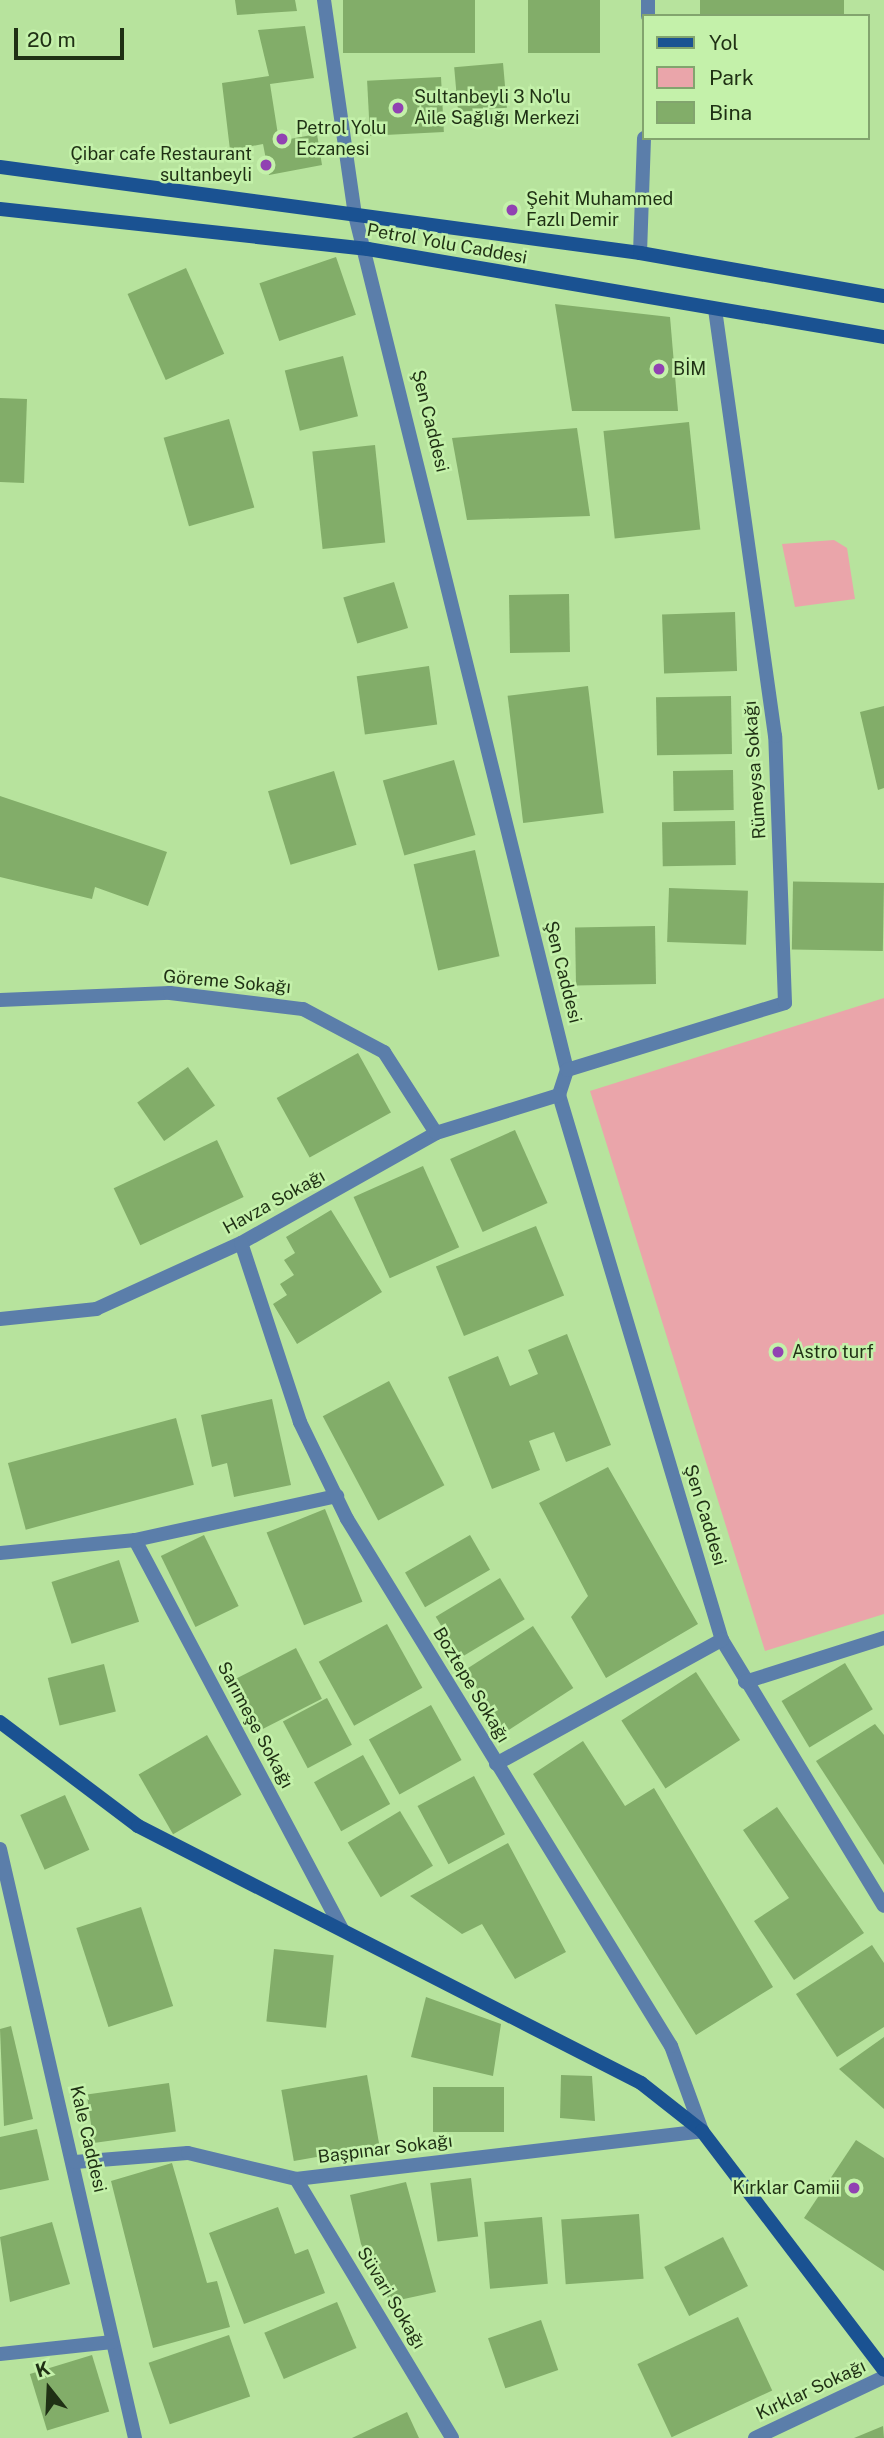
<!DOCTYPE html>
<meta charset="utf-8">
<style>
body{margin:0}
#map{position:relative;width:884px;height:2438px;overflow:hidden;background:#b7e39d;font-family:"Public Sans",sans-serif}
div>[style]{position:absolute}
.green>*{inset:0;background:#eaa5aa}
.building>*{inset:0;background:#82ad69;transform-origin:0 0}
.street>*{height:14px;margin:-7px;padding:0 7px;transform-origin:7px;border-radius:7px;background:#5b7eaa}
.secondary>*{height:14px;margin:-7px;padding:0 7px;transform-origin:7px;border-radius:7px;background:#1a5292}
.dots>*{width:19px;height:19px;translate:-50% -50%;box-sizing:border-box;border:4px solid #c4f1aa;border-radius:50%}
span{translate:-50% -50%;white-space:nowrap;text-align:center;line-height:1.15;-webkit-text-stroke:5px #c4f1aa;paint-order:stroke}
.poi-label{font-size:18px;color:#1f3014}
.left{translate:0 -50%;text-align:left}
.right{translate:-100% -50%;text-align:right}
.street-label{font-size:18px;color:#1f3014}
.legend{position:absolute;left:642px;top:14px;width:228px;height:126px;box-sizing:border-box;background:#c4f1aa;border:2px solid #82a46e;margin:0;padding:9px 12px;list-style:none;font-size:21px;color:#1f3014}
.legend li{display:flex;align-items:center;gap:14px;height:35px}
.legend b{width:35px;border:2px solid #82a46e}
.north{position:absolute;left:14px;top:2354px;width:70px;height:70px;-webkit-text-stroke:5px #c4f1aa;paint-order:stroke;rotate:342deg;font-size:19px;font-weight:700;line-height:28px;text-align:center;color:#1f3014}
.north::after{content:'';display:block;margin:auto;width:24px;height:32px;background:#1f3014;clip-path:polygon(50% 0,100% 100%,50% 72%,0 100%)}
.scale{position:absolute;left:14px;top:28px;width:110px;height:32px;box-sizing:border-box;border:4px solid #1f3014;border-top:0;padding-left:9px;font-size:21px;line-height:24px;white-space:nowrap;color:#1f3014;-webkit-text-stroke:5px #c4f1aa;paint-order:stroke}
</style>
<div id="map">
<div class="green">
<div style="clip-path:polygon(834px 540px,847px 548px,855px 599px,795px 607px,782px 544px)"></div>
<div style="clip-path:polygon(884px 998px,884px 1614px,765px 1651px,590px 1091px)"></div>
</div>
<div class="building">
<div style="clip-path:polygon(235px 0,295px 0,297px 11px,237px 15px)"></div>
<div style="left:343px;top:0;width:132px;height:53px"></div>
<div style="left:528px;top:0;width:72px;height:53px"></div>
<div style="left:700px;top:0;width:144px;height:16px"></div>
<div style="clip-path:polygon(305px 26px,314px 78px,270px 84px,279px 141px,317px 134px,322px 165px,269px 175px,263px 144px,230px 150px,222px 83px,269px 76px,258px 30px)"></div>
<div style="left:503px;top:63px;width:45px;height:49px;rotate:85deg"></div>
<div style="left:441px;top:77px;width:55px;height:74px;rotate:87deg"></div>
<div style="left:336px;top:257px;width:61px;height:81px;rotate:71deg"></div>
<div style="left:186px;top:268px;width:94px;height:64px;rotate:66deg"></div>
<div style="clip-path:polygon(555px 304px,670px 317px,678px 411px,572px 411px)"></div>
<div style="left:343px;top:356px;width:62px;height:60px;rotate:76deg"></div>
<div style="left:0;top:398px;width:27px;height:84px;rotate:2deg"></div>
<div style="left:229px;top:419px;width:92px;height:68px;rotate:74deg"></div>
<div style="left:689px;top:422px;width:108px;height:86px;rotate:84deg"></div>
<div style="clip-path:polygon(577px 428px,590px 516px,467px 520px,452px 438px)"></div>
<div style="left:375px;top:445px;width:98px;height:63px;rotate:84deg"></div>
<div style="left:394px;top:582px;width:48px;height:53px;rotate:73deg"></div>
<div style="left:569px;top:594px;width:58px;height:60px;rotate:89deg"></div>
<div style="left:735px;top:612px;width:59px;height:73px;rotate:88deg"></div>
<div style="left:429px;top:666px;width:59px;height:73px;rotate:82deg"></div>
<div style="left:588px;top:686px;width:128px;height:81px;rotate:83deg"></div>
<div style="left:731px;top:696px;width:58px;height:75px;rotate:89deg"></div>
<div style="clip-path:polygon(884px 706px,884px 788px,878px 790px,860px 712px)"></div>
<div style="left:454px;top:760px;width:78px;height:74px;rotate:74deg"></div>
<div style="left:733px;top:770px;width:40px;height:60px;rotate:89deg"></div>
<div style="left:334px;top:771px;width:77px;height:69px;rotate:73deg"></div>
<div style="clip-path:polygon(0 796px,167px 852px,148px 906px,95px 887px,92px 899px,0 877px)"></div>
<div style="left:735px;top:821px;width:44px;height:73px;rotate:89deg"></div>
<div style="left:475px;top:850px;width:109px;height:63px;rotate:77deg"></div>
<div style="left:884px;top:883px;width:68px;height:91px;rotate:91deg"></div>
<div style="left:669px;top:888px;width:79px;height:54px;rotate:2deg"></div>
<div style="left:655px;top:926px;width:58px;height:80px;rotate:89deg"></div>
<div style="left:358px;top:1053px;width:68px;height:93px;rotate:61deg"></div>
<div style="left:188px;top:1067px;width:47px;height:62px;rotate:55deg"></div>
<div style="left:515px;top:1130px;width:80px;height:71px;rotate:66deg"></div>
<div style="left:217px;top:1140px;width:63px;height:114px;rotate:65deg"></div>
<div style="left:423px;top:1166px;width:89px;height:76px;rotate:66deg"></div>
<div style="clip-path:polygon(331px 1210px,382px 1292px,297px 1344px,273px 1304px,287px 1295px,280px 1284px,294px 1275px,284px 1260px,295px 1253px,286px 1237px)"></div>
<div style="left:536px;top:1226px;width:75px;height:108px;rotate:68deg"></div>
<div style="clip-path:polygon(567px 1334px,611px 1445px,566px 1462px,554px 1432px,529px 1441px,540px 1470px,492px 1489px,448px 1377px,498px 1356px,510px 1386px,538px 1374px,528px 1350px)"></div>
<div style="left:389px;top:1381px;width:118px;height:75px;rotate:62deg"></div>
<div style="clip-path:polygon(272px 1399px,291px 1485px,234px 1497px,227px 1463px,212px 1467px,201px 1415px)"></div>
<div style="left:176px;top:1418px;width:69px;height:174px;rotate:75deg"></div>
<div style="clip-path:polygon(608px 1467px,698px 1624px,606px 1678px,571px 1617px,588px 1596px,539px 1503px)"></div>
<div style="left:325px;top:1509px;width:100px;height:63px;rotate:68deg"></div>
<div style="left:204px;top:1535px;width:79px;height:48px;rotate:64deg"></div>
<div style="left:470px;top:1535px;width:40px;height:75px;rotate:60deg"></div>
<div style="left:119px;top:1560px;width:65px;height:71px;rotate:72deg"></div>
<div style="left:500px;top:1578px;width:48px;height:75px;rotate:59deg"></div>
<div style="left:387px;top:1624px;width:73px;height:78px;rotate:61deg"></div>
<div style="left:533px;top:1626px;width:74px;height:81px;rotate:57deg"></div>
<div style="left:296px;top:1648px;width:57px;height:67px;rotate:63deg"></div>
<div style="left:845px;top:1663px;width:54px;height:74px;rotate:59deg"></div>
<div style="left:104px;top:1664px;width:49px;height:58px;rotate:76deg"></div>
<div style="left:696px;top:1672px;width:81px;height:89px;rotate:57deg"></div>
<div style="left:327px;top:1698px;width:53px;height:50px;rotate:62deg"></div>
<div style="left:431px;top:1705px;width:63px;height:71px;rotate:61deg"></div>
<div style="clip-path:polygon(875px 1724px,884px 1735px,884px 1865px,816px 1761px)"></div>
<div style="left:207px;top:1735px;width:69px;height:79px;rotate:60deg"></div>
<div style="clip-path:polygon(583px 1741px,625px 1806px,654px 1788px,773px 1987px,696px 2035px,533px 1774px)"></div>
<div style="left:363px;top:1755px;width:56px;height:56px;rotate:61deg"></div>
<div style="left:474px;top:1776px;width:66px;height:64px;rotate:62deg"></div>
<div style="left:65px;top:1795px;width:60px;height:49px;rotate:66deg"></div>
<div style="clip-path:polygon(777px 1807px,864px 1933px,794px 1980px,754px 1921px,789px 1898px,743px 1830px)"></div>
<div style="left:400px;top:1811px;width:64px;height:61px;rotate:59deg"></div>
<div style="clip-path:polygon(508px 1843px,566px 1952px,515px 1979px,482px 1924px,462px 1934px,410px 1896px)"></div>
<div style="left:141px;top:1907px;width:104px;height:68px;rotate:72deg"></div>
<div style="clip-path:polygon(872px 1945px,884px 1963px,884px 2027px,837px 2057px,796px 1994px)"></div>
<div style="left:274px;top:1949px;width:60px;height:73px;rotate:6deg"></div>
<div style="clip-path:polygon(426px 1997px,501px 2024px,493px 2076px,411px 2057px)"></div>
<div style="clip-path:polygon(11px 2026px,33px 2119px,4px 2126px,0 2029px)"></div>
<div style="clip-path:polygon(884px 2037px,884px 2109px,839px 2069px)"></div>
<div style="left:367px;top:2075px;width:72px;height:87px;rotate:80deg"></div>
<div style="clip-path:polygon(561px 2075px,592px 2076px,595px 2121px,560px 2118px)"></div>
<div style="left:169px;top:2083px;width:49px;height:83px;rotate:82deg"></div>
<div style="left:433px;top:2087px;width:71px;height:45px"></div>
<div style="clip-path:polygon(37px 2129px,49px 2180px,0 2190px,0 2137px)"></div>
<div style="clip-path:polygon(856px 2140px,884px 2158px,884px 2271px,804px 2218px)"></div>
<div style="clip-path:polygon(172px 2163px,207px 2283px,217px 2281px,230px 2327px,153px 2348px,111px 2181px)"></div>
<div style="left:471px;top:2178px;width:59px;height:41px;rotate:83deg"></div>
<div style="clip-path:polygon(406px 2182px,436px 2292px,390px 2302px,361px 2244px,350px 2195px)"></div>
<div style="clip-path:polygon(278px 2207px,295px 2254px,308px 2249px,325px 2293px,244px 2324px,209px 2233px)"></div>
<div style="left:639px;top:2214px;width:65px;height:78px;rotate:86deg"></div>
<div style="left:542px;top:2217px;width:67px;height:58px;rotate:85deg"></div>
<div style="clip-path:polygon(52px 2222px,70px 2284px,10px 2302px,0 2237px)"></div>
<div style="left:723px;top:2237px;width:55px;height:66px;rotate:63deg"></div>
<div style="left:337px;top:2302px;width:50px;height:79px;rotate:67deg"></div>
<div style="left:738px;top:2317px;width:81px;height:111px;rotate:65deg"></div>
<div style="left:541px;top:2320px;width:53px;height:56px;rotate:71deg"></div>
<div style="left:229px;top:2335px;width:65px;height:85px;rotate:71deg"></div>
<div style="left:92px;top:2355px;width:59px;height:65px;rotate:73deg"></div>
<div style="clip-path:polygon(407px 2412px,419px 2438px,352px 2438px)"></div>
<div style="clip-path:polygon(883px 2426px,884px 2438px,854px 2438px)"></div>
</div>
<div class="street">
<div style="left:324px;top:0;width:217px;rotate:81.8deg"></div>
<div style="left:355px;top:215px;width:881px;rotate:76.07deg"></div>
<div style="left:567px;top:1070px;width:26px;rotate:108deg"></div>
<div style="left:559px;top:1095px;width:569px;rotate:73.35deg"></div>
<div style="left:722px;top:1640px;width:311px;rotate:58.7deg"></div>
<div style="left:648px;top:16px;width:16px;rotate:-90deg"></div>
<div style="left:640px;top:253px;width:115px;rotate:-88deg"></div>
<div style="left:0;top:1000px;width:170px;rotate:-2.4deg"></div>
<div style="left:170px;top:993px;width:134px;rotate:6.9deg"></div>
<div style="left:303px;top:1009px;width:92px;rotate:28deg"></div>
<div style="left:384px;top:1052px;width:96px;rotate:57.3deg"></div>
<div style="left:567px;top:1070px;width:228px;rotate:-17.1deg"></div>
<div style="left:785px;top:1003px;width:267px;rotate:-92.1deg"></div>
<div style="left:775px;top:736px;width:430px;rotate:-98deg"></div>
<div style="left:0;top:1319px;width:97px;rotate:-5.9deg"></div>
<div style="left:96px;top:1309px;width:159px;rotate:-24.5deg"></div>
<div style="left:241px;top:1243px;width:224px;rotate:-29.4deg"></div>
<div style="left:436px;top:1133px;width:129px;rotate:-17.2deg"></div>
<div style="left:135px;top:1540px;width:441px;rotate:62deg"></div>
<div style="left:0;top:1553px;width:136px;rotate:-5.5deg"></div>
<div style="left:135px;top:1540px;width:207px;rotate:-12.3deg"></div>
<div style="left:745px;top:1682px;width:146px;rotate:-17.6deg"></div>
<div style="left:496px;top:1764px;width:258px;rotate:-28.8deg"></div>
<div style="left:0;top:1849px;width:604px;rotate:77.09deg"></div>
<div style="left:75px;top:2162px;width:113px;rotate:-4.6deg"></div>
<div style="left:188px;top:2153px;width:111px;rotate:13.5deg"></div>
<div style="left:296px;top:2179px;width:409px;rotate:-6.7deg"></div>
<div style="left:702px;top:2131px;width:90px;rotate:-110deg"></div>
<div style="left:671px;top:2046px;width:619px;rotate:-121.58deg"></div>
<div style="left:347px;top:1519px;width:108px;rotate:-115.9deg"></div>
<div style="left:300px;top:1422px;width:188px;rotate:-108.2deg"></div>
<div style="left:296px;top:2179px;width:302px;rotate:58.9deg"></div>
<div style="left:0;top:2354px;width:113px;rotate:-6.1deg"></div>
<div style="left:755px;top:2438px;width:143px;rotate:-25.3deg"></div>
</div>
<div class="secondary">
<div style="left:0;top:167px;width:646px;rotate:7.65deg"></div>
<div style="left:640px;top:253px;width:248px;rotate:10deg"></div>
<div style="left:0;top:209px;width:370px;rotate:6.2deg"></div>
<div style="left:368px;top:249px;width:523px;rotate:9.68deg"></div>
<div style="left:0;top:1722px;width:173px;rotate:37deg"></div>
<div style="left:138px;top:1826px;width:565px;rotate:27.06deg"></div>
<div style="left:641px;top:2083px;width:78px;rotate:38.2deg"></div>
<div style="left:702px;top:2131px;width:300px;rotate:52.7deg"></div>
</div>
<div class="dots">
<div style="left:398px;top:108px;background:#9142b2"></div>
<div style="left:282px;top:139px;background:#9142b2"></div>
<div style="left:266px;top:165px;background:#9142b2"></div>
<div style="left:512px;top:210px;background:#9142b2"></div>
<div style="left:659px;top:369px;background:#9142b2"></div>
<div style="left:778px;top:1352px;background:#9142b2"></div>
<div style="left:854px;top:2188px;background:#9142b2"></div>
</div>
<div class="poi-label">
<span class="left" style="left:414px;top:108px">Sultanbeyli 3 No'lu<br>Aile Sağlığı Merkezi</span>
<span class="left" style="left:296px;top:139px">Petrol Yolu<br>Eczanesi</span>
<span class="right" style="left:252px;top:165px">Çibar cafe Restaurant<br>sultanbeyli</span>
<span class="left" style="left:526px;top:210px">Şehit Muhammed<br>Fazlı Demir</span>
<span class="left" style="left:673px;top:369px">BİM</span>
<span class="left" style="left:792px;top:1352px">Astro turf</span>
<span class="right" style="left:840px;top:2188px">Kırklar Camii</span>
</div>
<div class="street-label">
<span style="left:447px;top:244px;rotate:10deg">Petrol Yolu Caddesi</span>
<span style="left:430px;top:421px;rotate:76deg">Şen Caddesi</span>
<span style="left:755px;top:770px;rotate:-94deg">Rümeysa Sokağı</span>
<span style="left:563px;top:972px;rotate:76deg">Şen Caddesi</span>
<span style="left:227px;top:982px;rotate:5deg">Göreme Sokağı</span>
<span style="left:274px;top:1202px;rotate:-29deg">Havza Sokağı</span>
<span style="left:705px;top:1515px;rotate:73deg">Şen Caddesi</span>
<span style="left:471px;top:1685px;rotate:59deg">Boztepe Sokağı</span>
<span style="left:255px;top:1725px;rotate:62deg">Sarımeşe Sokağı</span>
<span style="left:88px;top:2139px;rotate:77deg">Kale Caddesi</span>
<span style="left:385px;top:2149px;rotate:-7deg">Başpınar Sokağı</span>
<span style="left:391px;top:2298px;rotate:59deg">Süvari Sokağı</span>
<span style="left:811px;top:2390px;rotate:-25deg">Kırklar Sokağı</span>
</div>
<ul class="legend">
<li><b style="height:9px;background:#1a5292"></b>Yol</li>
<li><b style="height:19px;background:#eaa5aa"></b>Park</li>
<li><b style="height:19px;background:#82ad69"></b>Bina</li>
</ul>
<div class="north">K</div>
<div class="scale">20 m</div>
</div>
